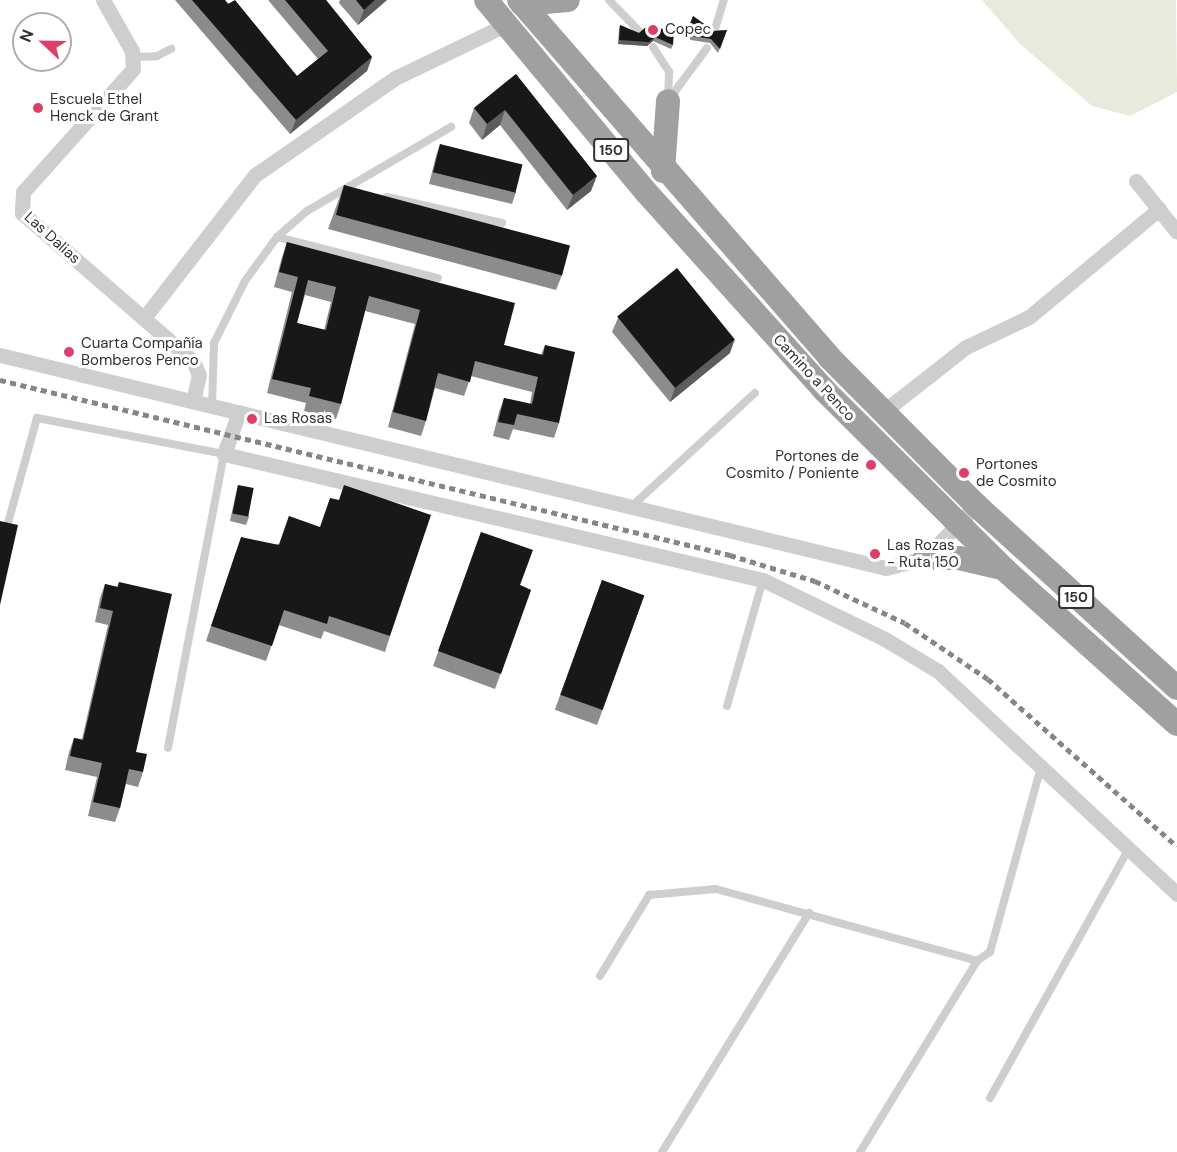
<!DOCTYPE html>
<html>
<head>
<meta charset="utf-8">
<style>
	body { margin:0 }
	#map { position:relative; width:1177px; height:1152px; overflow:hidden; background:#fff; font-family:"DM Sans",sans-serif }
	div>[style] { position:absolute }
	[style*='--x'] { left:calc(var(--x)*1px); top:calc(var(--y)*1px); width:calc(var(--w)*1px); rotate:calc(var(--a)*1deg) }
	.green>* { inset:0; background:#e7eadd }
	.service>* { height:8px; margin:-4px; padding:0 4px; transform-origin:4px; border-radius:4px; background:#cecece }
	.minor>* { height:15px; margin:-7.5px; padding:0 7.5px; transform-origin:7.5px; border-radius:7.5px; background:#cecece }
	.trunk>* { height:24px; margin:-12px; padding:0 12px; transform-origin:12px; border-radius:12px; background:#a0a0a0 }
	.rail>* { height:4.5px; margin-top:-2.25px; transform-origin:0; background:repeating-linear-gradient(90deg,#868686 0 6px,transparent 0 10.5px) }
	.wall>* { inset:0; background:#8c8c8c; transform-origin:0 0 }
	.shaded-wall>* { inset:0; background:#5d5d5d }
	.building>* { inset:0; background:#181818; transform-origin:0 0 }
	.dots>* { width:16px; height:16px; translate:-50% -50%; box-sizing:border-box; border:3px solid #fff; border-radius:50% }
	span { translate:-50% -50%; white-space:nowrap; text-align:center; line-height:1.15; -webkit-text-stroke:6px #fff; paint-order:stroke }
	.shield-label span { padding:2px 4px; background:#fff; border:2px solid; border-radius:4px; -webkit-text-stroke-width:0 }
	.shield-label { font-size:14px; color:#313131; font-weight:700 }
	.poi-label { font-size:15px; color:#313131 }
	.left { translate:0 -50%; text-align:left }
	.right { translate:-100% -50%; text-align:right }
	.street-label { font-size:15px; color:#313131 }
	.north { position:absolute; left:12px; top:12px; width:60px; height:60px; box-sizing:border-box; background:#fff; border:2px solid #adadad; border-radius:50%; rotate:292deg; font-size:16px; font-weight:700; line-height:24px; text-align:center; color:#313131 }
	.north::after { content:''; display:block; margin:auto; width:21px; height:27px; background:#dd3e6a; clip-path:polygon(50% 0,100% 100%,50% 72%,0 100%) }
</style>
</head>
<body>
<div id="map">
	<div class="green">
		<div style="clip-path:polygon(982px 0,1176px 0,1177px 92px,1130px 116px,1092px 106px,1020px 44px)"></div>
	</div>
	<div class="service">
		<div style="--x:609;--y:0;--w:43;--a:45.9"></div>
		<div style="--x:715;--y:29;--w:30;--a:-73"></div>
		<div style="--x:653;--y:47;--w:30;--a:57"></div>
		<div style="--x:669;--y:72;--w:25;--a:92"></div>
		<div style="--x:134;--y:57;--w:23;--a:-2"></div>
		<div style="--x:157;--y:56;--w:16;--a:-27"></div>
		<div style="--x:670;--y:98;--w:62;--a:-53.5"></div>
		<div style="--x:387;--y:197;--w:118;--a:12.7"></div>
		<div style="--x:277;--y:237;--w:166;--a:14.3"></div>
		<div style="--x:212;--y:406;--w:63;--a:-88.2"></div>
		<div style="--x:214;--y:343;--w:69;--a:-63.4"></div>
		<div style="--x:245;--y:281;--w:54;--a:-54"></div>
		<div style="--x:277;--y:237;--w:40;--a:-41"></div>
		<div style="--x:307;--y:211;--w:167;--a:-30.3"></div>
		<div style="--x:632;--y:506;--w:167;--a:-42.6"></div>
		<div style="--x:8;--y:523;--w:109;--a:-74.6"></div>
		<div style="--x:37;--y:418;--w:190;--a:10.9"></div>
		<div style="--x:224;--y:454;--w:299;--a:100.8"></div>
		<div style="--x:727;--y:706;--w:131;--a:-74.1"></div>
		<div style="--x:600;--y:976;--w:95;--a:-58.8"></div>
		<div style="--x:649;--y:895;--w:67;--a:-5.1"></div>
		<div style="--x:716;--y:889;--w:271;--a:15.4"></div>
		<div style="--x:977;--y:961;--w:16;--a:-35"></div>
		<div style="--x:990;--y:952;--w:189;--a:-74.6"></div>
		<div style="--x:990;--y:1098;--w:284;--a:-60.9"></div>
		<div style="--x:662;--y:1152;--w:281;--a:-58.4"></div>
		<div style="--x:860;--y:1152;--w:224;--a:-58.5"></div>
	</div>
	<div class="minor">
		<div style="--x:103;--y:0;--w:59;--a:60.4"></div>
		<div style="--x:132;--y:51;--w:18;--a:87"></div>
		<div style="--x:133;--y:69;--w:165;--a:131.8"></div>
		<div style="--x:23;--y:192;--w:21;--a:93"></div>
		<div style="--x:22;--y:213;--w:226;--a:40.9"></div>
		<div style="--x:193;--y:361;--w:15;--a:67"></div>
		<div style="--x:199;--y:375;--w:27;--a:103"></div>
		<div style="--x:1136;--y:181;--w:65;--a:51.2"></div>
		<div style="--x:144;--y:318;--w:181;--a:-52.2"></div>
		<div style="--x:255;--y:175;--w:170;--a:-34.7"></div>
		<div style="--x:395;--y:78;--w:124;--a:-25.7"></div>
		<div style="--x:0;--y:355;--w:911;--a:13.52"></div>
		<div style="--x:886;--y:568;--w:40;--a:-14.4"></div>
		<div style="--x:925;--y:558;--w:74;--a:-46.1"></div>
		<div style="--x:239;--y:412;--w:45;--a:109.7"></div>
		<div style="--x:224;--y:454;--w:554;--a:13.16"></div>
		<div style="--x:763;--y:580;--w:133;--a:25.8"></div>
		<div style="--x:883;--y:638;--w:64;--a:31"></div>
		<div style="--x:938;--y:671;--w:327;--a:43"></div>
		<div style="--x:883;--y:412;--w:105;--a:-38.1"></div>
		<div style="--x:966;--y:347;--w:70;--a:-25.5"></div>
		<div style="--x:1029;--y:317;--w:169;--a:-39.7"></div>
	</div>
	<div class="trunk">
		<div style="--x:486;--y:0;--w:250;--a:50.2"></div>
		<div style="--x:646;--y:192;--w:266;--a:48"></div>
		<div style="--x:824;--y:390;--w:254;--a:44.8"></div>
		<div style="--x:1004;--y:569;--w:232;--a:41.9"></div>
		<div style="--x:519;--y:0;--w:473;--a:49"></div>
		<div style="--x:829;--y:357;--w:209;--a:45.2"></div>
		<div style="--x:976;--y:505;--w:272;--a:42.3"></div>
		<div style="--x:522;--y:4;--w:46;--a:-5"></div>
		<div style="--x:663;--y:171;--w:70;--a:-85.9"></div>
		<div style="--x:925;--y:558;--w:34;--a:0"></div>
		<div style="--x:959;--y:558;--w:44;--a:13.1"></div>
	</div>
	<div class="rail">
		<div style="--x:0;--y:380;--w:751;--a:13.48"></div>
		<div style="--x:730;--y:555;--w:89;--a:17"></div>
		<div style="--x:815;--y:581;--w:99;--a:25"></div>
		<div style="--x:905;--y:623;--w:100;--a:34"></div>
		<div style="--x:988;--y:679;--w:252;--a:41.5"></div>
	</div>
	<div class="wall">
		<div style="clip-path:polygon(175px 0,225px 0,297px 76px,318px 59px,268px 0,326px 0,372px 57px,367px 71px,290px 134px)"></div>
		<div style="clip-path:polygon(340px 0,387px 0,358px 25px,339px 3px)"></div>
		<div style="clip-path:polygon(693px 16px,714px 31px,727px 30px,718px 53px,710px 43px,684px 39px)"></div>
		<div style="clip-path:polygon(620px 25px,639px 33px,646px 27px,673px 45px,671px 49px,653px 41px,647px 46px,618px 44px,619px 29px)"></div>
		<div style="clip-path:polygon(516px 74px,591px 191px,567px 210px,500px 125px,482px 140px,469px 123px,474px 108px)"></div>
		<div style="clip-path:polygon(440px 144px,516px 192px,512px 204px,429px 184px,436px 156px)"></div>
		<div style="clip-path:polygon(344px 185px,562px 275px,556px 290px,328px 229px)"></div>
		<div style="clip-path:polygon(evenodd,287px 242px,504px 345px,541px 355px,545px 345px,559px 423px,554px 438px,513px 429px,509px 440px,493px 436px,499px 412px,504px 398px,530px 404px,532px 392px,471px 376px,464px 396px,435px 388px,426px 421px,421px 436px,388px 427px,415px 324px,365px 311px,341px 404px,336px 419px,304px 411px,306px 403px,267px 393px,292px 292px,274px 287px,282px 257px,287px 242px,305px 295px,331px 302px,324px 330px,297px 323px,305px 295px)"></div>
		<div style="clip-path:polygon(618px 318px,730px 353px,670px 402px,612px 332px)"></div>
		<div style="clip-path:polygon(238px 485px,249px 517px,246px 525px,230px 521px,236px 493px)"></div>
		<div style="clip-path:polygon(289px 516px,390px 636px,385px 652px,324px 631px,321px 639px,279px 625px,266px 661px,206px 641px,236px 552px,279px 544px)"></div>
		<div style="clip-path:polygon(481px 532px,520px 585px,531px 590px,495px 689px,433px 666px)"></div>
		<div style="left:602px;top:580px;width:45px;height:138px;rotate:20deg"></div>
		<div style="clip-path:polygon(119px 582px,136px 752px,143px 772px,138px 787px,126px 784px,120px 808px,115px 822px,88px 816px,97px 777px,65px 770px,69px 752px,74px 738px,82px 739px,108px 625px,95px 622px,100px 598px,105px 584px,117px 587px)"></div>
	</div>
	<div class="shaded-wall">
		<div style="clip-path:polygon(375px 0,387px 0,358px 25px,364px 10px)"></div>
		<div style="clip-path:polygon(655px 37px,653px 41px,647px 46px,618px 44px,619px 40px)"></div>
		<div style="clip-path:polygon(372px 57px,367px 71px,290px 134px,296px 120px)"></div>
		<div style="clip-path:polygon(505px 110px,500px 125px,482px 140px,487px 124px)"></div>
		<div style="clip-path:polygon(597px 176px,591px 191px,567px 210px,573px 195px)"></div>
		<div style="clip-path:polygon(735px 339px,730px 353px,670px 402px,675px 388px)"></div>
	</div>
	<div class="building">
		<div style="clip-path:polygon(192px 0,225px 0,228px 4px,235px 0,297px 76px,328px 51px,285px 0,326px 0,372px 57px,296px 120px)"></div>
		<div style="clip-path:polygon(356px 0,375px 0,364px 10px)"></div>
		<div style="clip-path:polygon(693px 16px,714px 31px,727px 30px,720px 49px,711px 39px,686px 35px)"></div>
		<div style="clip-path:polygon(620px 25px,639px 33px,646px 27px,674px 30px,673px 45px,655px 37px,649px 42px,619px 40px)"></div>
		<div style="clip-path:polygon(516px 74px,597px 176px,573px 195px,505px 110px,487px 124px,474px 108px)"></div>
		<div style="left:440px;top:144px;width:85px;height:29px;rotate:14deg"></div>
		<div style="left:344px;top:185px;width:234px;height:31px;rotate:15deg"></div>
		<div style="clip-path:polygon(evenodd,287px 242px,515px 303px,504px 345px,543px 355px,545px 345px,575px 352px,559px 423px,517px 414px,514px 425px,498px 422px,504px 398px,532px 404px,538px 377px,475px 361px,470px 382px,438px 373px,426px 421px,393px 412px,420px 310px,369px 296px,341px 404px,309px 396px,311px 388px,272px 379px,298px 277px,279px 272px,287px 242px,308px 280px,336px 287px,326px 330px,297px 323px,308px 280px)"></div>
		<div style="left:677px;top:268px;width:92px;height:77px;rotate:51deg"></div>
		<div style="left:238px;top:485px;width:16px;height:29px;rotate:11deg"></div>
		<div style="clip-path:polygon(344px 485px,431px 515px,390px 636px,329px 616px,327px 624px,284px 610px,272px 646px,211px 626px,241px 537px,279px 545px,289px 516px,320px 527px,330px 498px,339px 500px)"></div>
		<div style="clip-path:polygon(0 521px,18px 525px,0 605px)"></div>
		<div style="clip-path:polygon(481px 532px,533px 550px,520px 585px,531px 590px,501px 674px,438px 651px)"></div>
		<div style="left:602px;top:580px;width:45px;height:122px;rotate:20deg"></div>
		<div style="clip-path:polygon(119px 582px,172px 594px,136px 752px,147px 754px,143px 772px,129px 769px,120px 808px,93px 802px,102px 763px,70px 756px,74px 738px,83px 740px,113px 611px,100px 608px,105px 584px,118px 587px)"></div>
	</div>
	<div class="dots">
		<div style="left:653px;top:30px;background:#dd3e6a"></div>
		<div style="left:38px;top:108px;background:#dd3e6a"></div>
		<div style="left:69px;top:352px;background:#dd3e6a"></div>
		<div style="left:252px;top:419px;background:#dd3e6a"></div>
		<div style="left:871px;top:465px;background:#dd3e6a"></div>
		<div style="left:964px;top:473px;background:#dd3e6a"></div>
		<div style="left:875px;top:554px;background:#dd3e6a"></div>
	</div>
	<div class="shield-label">
		<span style="left:611px;top:150px">150</span>
		<span style="left:1076px;top:597px">150</span>
	</div>
	<div class="poi-label">
		<span class="left" style="left:665px;top:30px">Copec</span>
		<span class="left" style="left:50px;top:108px">Escuela Ethel<br>Henck de Grant</span>
		<span class="left" style="left:81px;top:352px">Cuarta Compañía<br>Bomberos Penco</span>
		<span class="left" style="left:264px;top:419px">Las Rosas</span>
		<span class="right" style="left:859px;top:465px">Portones de<br>Cosmito / Poniente</span>
		<span class="left" style="left:976px;top:473px">Portones<br>de Cosmito</span>
		<span class="left" style="left:887px;top:554px">Las Rozas<br>- Ruta 150</span>
	</div>
	<div class="street-label">
		<span style="left:52px;top:238px;rotate:42deg">Las Dalias</span>
		<span style="left:814px;top:378px;rotate:47deg">Camino a Penco</span>
	</div>
	<div class="north">N</div>
</div>
</body>
</html>
